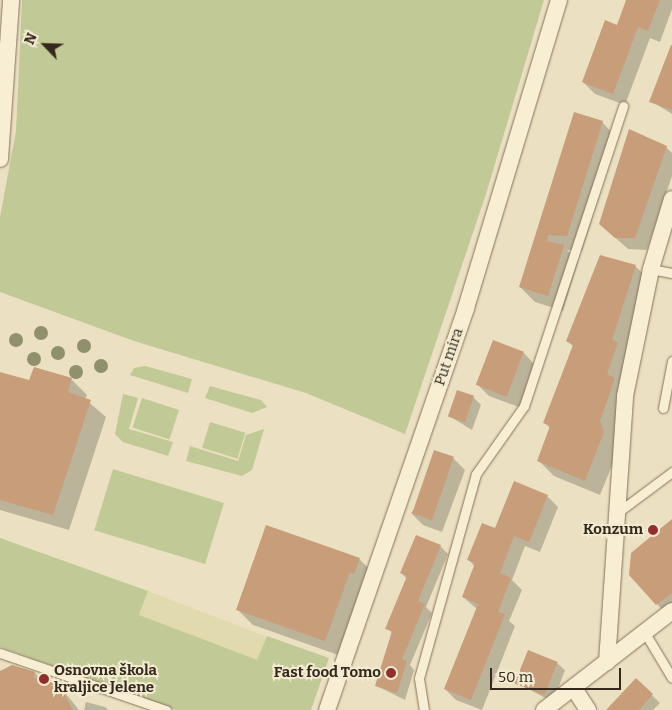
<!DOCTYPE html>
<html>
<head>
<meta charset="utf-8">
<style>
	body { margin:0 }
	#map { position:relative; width:672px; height:710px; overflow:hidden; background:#ece0c2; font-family:Bitter,serif }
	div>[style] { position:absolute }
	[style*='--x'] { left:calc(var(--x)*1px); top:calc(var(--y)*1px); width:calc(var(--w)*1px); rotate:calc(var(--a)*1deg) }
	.farmland>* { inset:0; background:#e1daaf; transform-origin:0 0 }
	.green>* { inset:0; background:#c1c996; transform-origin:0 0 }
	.shadow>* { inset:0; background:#0003 }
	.building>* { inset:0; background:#c89d79; transform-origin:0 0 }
	.roads { filter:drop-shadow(0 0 1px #84725a) drop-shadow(0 0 1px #84725a) }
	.service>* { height:9px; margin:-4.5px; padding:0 4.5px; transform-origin:4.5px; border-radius:4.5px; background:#f7eed4 }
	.minor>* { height:16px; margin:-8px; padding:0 8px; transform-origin:8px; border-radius:8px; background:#f7eed4 }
	.trees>* { width:14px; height:14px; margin:-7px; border-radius:50%; background:#90916c }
	.dots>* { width:14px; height:14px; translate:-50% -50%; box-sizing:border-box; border:2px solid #f3ebd1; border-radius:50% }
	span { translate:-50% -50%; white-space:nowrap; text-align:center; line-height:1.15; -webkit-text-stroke:4px #f3ebd1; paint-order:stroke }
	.street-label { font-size:15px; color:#35291d }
	.poi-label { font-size:15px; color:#35291d; font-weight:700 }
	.right { translate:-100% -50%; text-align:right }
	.left { translate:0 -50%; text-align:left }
	.north { position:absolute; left:20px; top:20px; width:50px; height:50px; -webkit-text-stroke:4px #f3ebd1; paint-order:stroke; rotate:294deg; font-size:14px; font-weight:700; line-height:20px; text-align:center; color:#35291d }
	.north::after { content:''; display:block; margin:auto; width:18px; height:22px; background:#35291d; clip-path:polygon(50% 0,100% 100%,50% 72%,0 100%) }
	.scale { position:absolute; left:490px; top:668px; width:131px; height:22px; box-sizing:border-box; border:2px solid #35291d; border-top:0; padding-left:6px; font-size:15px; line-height:18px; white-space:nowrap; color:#35291d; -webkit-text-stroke:4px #f3ebd1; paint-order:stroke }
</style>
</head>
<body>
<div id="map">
	<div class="farmland">
		<div style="left:148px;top:591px;width:127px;height:26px;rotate:21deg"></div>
	</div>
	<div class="green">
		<div style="clip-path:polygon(22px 0,544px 0,486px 194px,405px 434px,306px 393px,134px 341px,0 292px,0 217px,16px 131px)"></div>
		<div style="clip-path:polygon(145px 366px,192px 379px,188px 393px,130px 375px,134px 368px)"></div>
		<div style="clip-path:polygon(210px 386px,261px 400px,267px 407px,252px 413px,205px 398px)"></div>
		<div style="clip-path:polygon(123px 394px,138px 398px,129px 429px,173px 442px,168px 456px,123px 442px,115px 434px)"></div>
		<div style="left:142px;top:398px;width:39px;height:31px;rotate:18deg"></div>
		<div style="left:210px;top:422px;width:37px;height:27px;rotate:17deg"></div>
		<div style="clip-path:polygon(264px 429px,252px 470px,242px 476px,186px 461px,190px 446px,238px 461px,246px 435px)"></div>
		<div style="left:113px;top:469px;width:116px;height:64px;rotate:17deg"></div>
		<div style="clip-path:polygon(0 538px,148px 591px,139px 615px,257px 660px,267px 636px,329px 658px,311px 710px,176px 710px,0 647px)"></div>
	</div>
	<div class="shadow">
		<div style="clip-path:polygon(627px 0,672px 0,672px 9px,660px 42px,650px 38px,625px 105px,595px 94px,583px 82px,617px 26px)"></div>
		<div style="clip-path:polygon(672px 48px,672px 114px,651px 101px)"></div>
		<div style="clip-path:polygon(602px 122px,617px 138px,582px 251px,567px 250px,578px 262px,563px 311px,535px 302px,520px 287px)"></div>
		<div style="clip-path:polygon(666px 147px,672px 153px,672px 176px,647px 250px,628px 249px,600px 224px)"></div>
		<div style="clip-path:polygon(601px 257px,635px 266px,651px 281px,619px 448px,600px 495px,554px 476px,539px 461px,550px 428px,545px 423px,574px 347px,567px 341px)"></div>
		<div style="clip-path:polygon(494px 342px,524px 353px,535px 365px,519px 407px,489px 396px,477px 384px)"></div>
		<div style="clip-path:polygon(0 373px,30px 382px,71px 379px,87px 395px,85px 399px,106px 417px,69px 530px,0 510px)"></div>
		<div style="clip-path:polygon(473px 397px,481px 405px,472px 430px,449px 416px)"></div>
		<div style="clip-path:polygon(453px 458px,465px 470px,442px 532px,423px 525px,411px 513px)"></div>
		<div style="clip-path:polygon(547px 496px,558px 507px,540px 552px,525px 546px,512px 580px,522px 590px,509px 621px,515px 626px,482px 710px,456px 700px,445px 689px,477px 609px,463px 597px,475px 567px,469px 560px,496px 530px)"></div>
		<div style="clip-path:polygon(672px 520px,672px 620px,657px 604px)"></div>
		<div style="clip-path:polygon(440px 546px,448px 554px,426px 607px,432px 613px,410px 665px,414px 670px,405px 700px,377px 686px,393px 634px,387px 628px,407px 579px,401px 573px)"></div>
		<div style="clip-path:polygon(359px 559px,375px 574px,341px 656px,253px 625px,238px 610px)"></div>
		<div style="clip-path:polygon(557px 663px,565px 670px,553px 702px,517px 683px)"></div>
		<div style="clip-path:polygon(0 673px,35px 673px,44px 682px,59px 685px,79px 710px,0 710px)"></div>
		<div style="clip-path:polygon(636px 680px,660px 703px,653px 710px,610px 710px)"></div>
		<div style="clip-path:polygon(86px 702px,105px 707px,108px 710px,84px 710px)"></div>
	</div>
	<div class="building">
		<div style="clip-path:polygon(626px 0,660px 0,648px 31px,638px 27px,613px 94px,582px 82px,605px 20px,617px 25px)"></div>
		<div style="clip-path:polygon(671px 45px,672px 45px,672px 110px,649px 102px)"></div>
		<div style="clip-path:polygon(574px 112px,603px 121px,567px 236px,548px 235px,547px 241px,564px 245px,548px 296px,519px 287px)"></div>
		<div style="clip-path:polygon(629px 129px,667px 146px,635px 238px,615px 238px,599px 224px)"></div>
		<div style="clip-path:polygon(600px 255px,636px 265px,612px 340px,618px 342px,607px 374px,615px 378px,600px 421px,604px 432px,585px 481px,537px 461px,550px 426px,543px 423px,573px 345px,566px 341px)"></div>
		<div style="left:493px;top:340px;width:33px;height:48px;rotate:21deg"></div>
		<div style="clip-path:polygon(34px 367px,72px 378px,68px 392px,91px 400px,53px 515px,0 500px,0 372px,29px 380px)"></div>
		<div style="left:457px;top:390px;width:18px;height:28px;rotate:19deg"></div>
		<div style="left:434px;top:450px;width:21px;height:67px;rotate:19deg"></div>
		<div style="clip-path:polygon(514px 481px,548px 495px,529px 542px,514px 536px,500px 573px,511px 578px,498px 612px,505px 614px,471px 700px,444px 689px,478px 604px,462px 597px,475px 563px,467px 560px,482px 523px,495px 528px)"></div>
		<div style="clip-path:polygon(672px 519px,672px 593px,656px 605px,629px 575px,631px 553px)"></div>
		<div style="clip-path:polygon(266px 525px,360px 558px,354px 574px,350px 572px,325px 641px,236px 610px)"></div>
		<div style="clip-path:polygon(416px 535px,441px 545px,418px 601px,425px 604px,402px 659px,407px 661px,397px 693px,375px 686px,392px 631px,385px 629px,407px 576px,400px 573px)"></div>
		<div style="left:528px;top:650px;width:32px;height:36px;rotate:22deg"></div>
		<div style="clip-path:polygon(12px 665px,35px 672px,34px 678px,59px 684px,73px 710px,0 710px,0 671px)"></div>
		<div style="clip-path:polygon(636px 678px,653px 694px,639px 710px,606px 710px)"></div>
	</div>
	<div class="roads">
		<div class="service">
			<div style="--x:651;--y:269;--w:21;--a:11"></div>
			<div style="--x:663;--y:408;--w:48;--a:-79.2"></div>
			<div style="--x:617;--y:513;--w:69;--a:-36.7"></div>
			<div style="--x:645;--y:633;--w:52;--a:59"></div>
			<div style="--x:0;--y:653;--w:176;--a:19"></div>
			<div style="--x:424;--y:710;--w:32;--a:-99"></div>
			<div style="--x:419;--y:678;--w:212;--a:-74.4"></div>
			<div style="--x:476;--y:474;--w:83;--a:-54.8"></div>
			<div style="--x:524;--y:406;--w:316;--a:-71.7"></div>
		</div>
		<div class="minor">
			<div style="--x:0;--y:159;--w:159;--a:-86"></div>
			<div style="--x:607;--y:662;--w:267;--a:-86.1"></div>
			<div style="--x:625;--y:396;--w:130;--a:-78.4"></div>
			<div style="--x:651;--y:269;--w:73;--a:-73.3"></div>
			<div style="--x:575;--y:690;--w:24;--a:57"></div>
			<div style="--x:327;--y:710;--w:425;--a:-70.9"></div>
			<div style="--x:466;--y:308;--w:322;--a:-73.2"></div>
			<div style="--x:544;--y:710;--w:162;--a:-37.7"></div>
		</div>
	</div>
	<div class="trees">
		<div style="left:41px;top:333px"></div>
		<div style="left:16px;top:340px"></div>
		<div style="left:84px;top:346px"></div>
		<div style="left:58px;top:353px"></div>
		<div style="left:34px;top:359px"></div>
		<div style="left:101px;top:366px"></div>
		<div style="left:76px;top:372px"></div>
	</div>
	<div class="dots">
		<div style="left:653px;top:530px;background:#902f2d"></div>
		<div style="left:391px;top:673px;background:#902f2d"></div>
		<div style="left:44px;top:679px;background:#902f2d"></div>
	</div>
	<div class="street-label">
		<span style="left:449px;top:357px;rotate:-71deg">Put mira</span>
	</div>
	<div class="poi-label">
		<span class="right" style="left:643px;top:530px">Konzum</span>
		<span class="left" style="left:54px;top:679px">Osnovna škola<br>kraljice Jelene</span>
		<span class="right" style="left:381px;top:673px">Fast food Tomo</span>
	</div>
	<div class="north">N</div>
	<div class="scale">50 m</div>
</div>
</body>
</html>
